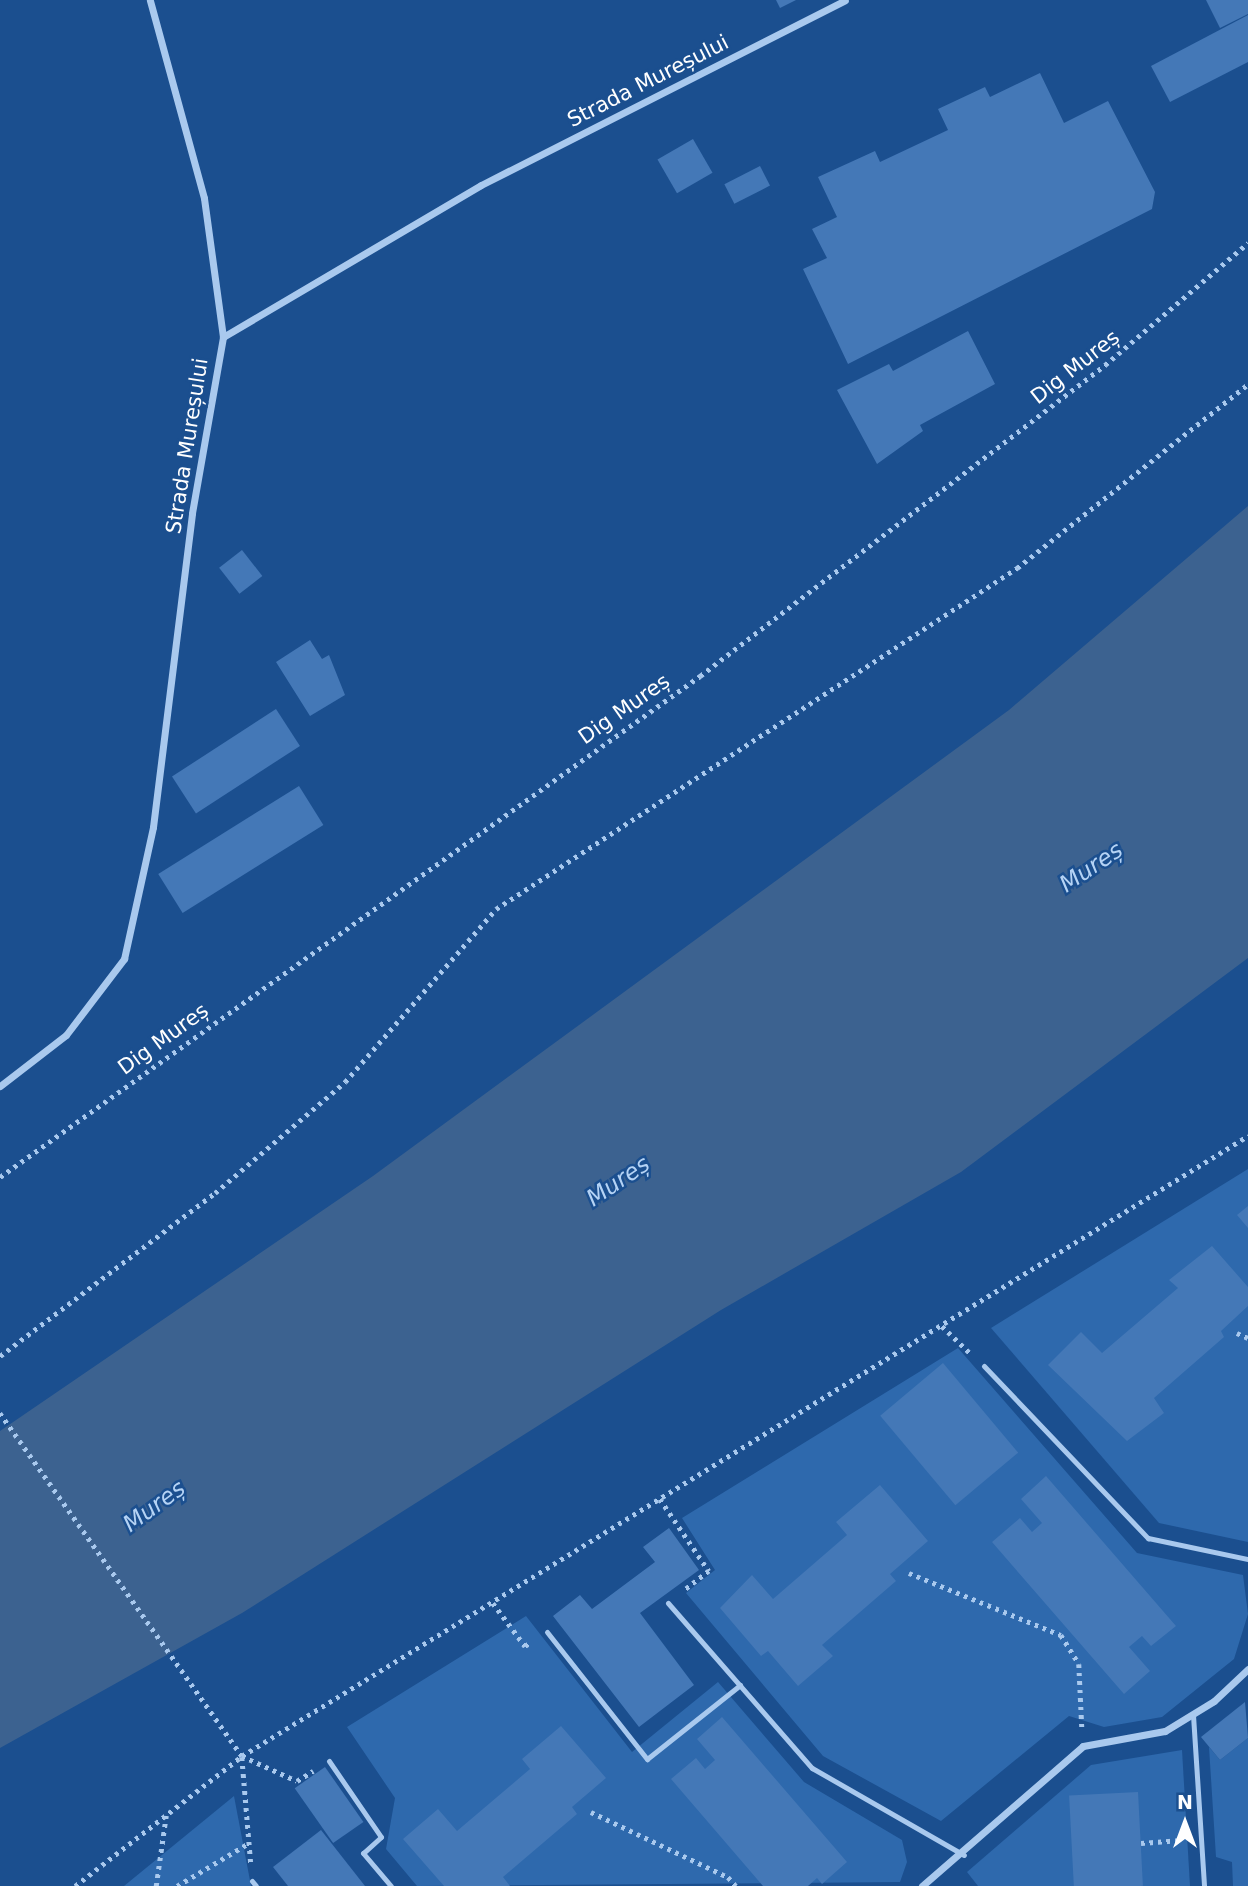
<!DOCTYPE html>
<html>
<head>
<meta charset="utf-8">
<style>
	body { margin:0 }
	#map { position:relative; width:1248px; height:1886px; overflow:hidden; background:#1b4f8f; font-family:"DejaVu Sans",sans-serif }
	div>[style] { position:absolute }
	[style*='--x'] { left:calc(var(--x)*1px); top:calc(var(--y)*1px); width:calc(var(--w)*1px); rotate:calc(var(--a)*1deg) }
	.green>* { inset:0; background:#2e69ad }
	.water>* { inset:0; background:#3c6290 }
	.building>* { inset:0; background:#4478b7; transform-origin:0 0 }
	.path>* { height:4.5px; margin-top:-2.25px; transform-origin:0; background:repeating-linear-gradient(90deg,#a9c9ee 0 3.5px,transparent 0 8.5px) }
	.service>* { height:5px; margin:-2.5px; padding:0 2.5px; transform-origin:2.5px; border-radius:2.5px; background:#a9c9ee }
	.minor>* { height:7px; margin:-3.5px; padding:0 3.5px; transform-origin:3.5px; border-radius:3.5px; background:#a9c9ee }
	span { translate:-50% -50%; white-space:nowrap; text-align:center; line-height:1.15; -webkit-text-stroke:5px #1b4f8f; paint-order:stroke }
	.street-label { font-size:21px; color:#fff }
	.water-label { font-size:23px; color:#b5d3f5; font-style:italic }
	.north { position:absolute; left:1150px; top:1788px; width:70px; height:70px; -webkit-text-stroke:5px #1b4f8f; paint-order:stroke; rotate:0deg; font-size:19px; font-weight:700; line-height:28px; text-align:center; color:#fff }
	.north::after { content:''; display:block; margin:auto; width:24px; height:32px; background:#fff; clip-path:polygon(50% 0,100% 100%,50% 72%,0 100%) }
</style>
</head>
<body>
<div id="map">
	<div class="green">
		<div style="clip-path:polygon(1248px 1169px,1248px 1542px,1159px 1523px,991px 1328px)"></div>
		<div style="clip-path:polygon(958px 1348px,1137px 1553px,1243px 1575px,1248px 1614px,1234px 1659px,1162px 1717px,1104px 1727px,1069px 1716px,941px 1821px,823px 1756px,686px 1593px,715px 1570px,682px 1518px)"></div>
		<div style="clip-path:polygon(526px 1616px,632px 1752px,718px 1682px,804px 1782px,902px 1840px,907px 1862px,900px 1882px,417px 1886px,386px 1849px,395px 1798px,347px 1727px)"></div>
		<div style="clip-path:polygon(1248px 1738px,1248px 1886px,1233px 1886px,1232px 1862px,1216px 1857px,1209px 1747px,1220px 1760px)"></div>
		<div style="clip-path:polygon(1182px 1750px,1190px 1886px,978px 1886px,967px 1872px,1091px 1765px)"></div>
		<div style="clip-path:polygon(234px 1796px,251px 1886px,124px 1886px)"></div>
	</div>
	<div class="water">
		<div style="clip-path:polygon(1248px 506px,1248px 958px,961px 1172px,721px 1310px,242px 1613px,0 1748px,0 1431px,373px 1176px,1009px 710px)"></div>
	</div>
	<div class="building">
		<div style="clip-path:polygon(776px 0,796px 0,780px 8px)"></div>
		<div style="clip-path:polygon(1206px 0,1248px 0,1248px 14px,1220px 28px)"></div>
		<div style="clip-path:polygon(1248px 15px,1248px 62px,1170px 102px,1151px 66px)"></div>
		<div style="clip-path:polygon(1040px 73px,1064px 123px,1108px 101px,1155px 192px,1152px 209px,848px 364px,803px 269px,827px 258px,812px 229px,837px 217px,818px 177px,875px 151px,880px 162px,948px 130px,938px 109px,985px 87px,990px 97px)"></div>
		<div style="left:693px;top:139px;width:39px;height:41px;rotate:60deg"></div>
		<div style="left:760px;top:166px;width:22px;height:40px;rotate:63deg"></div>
		<div style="clip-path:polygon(968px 331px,995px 384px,920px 425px,923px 431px,877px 464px,837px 390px,889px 364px,893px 371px)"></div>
		<div style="left:242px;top:550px;width:33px;height:29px;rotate:52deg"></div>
		<div style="clip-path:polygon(310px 640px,322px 659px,329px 655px,345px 695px,310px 716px,276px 662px)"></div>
		<div style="left:276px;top:709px;width:44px;height:124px;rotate:57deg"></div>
		<div style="left:299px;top:786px;width:46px;height:166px;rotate:58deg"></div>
		<div style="clip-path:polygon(1248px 1206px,1248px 1228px,1237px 1215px)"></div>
		<div style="clip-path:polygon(1212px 1246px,1248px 1287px,1248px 1306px,1221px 1331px,1224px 1337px,1154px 1398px,1164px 1413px,1127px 1441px,1048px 1365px,1081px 1332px,1102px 1353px,1178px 1288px,1169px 1280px)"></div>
		<div style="left:943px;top:1363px;width:117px;height:82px;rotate:50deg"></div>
		<div style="clip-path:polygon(1046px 1476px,1176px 1626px,1151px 1646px,1142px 1636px,1129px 1647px,1150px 1671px,1124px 1694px,992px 1542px,1020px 1518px,1032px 1532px,1042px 1523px,1021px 1499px)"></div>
		<div style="clip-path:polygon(880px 1485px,928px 1541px,890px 1574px,896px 1581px,822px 1645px,833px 1656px,798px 1686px,768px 1651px,761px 1656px,720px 1608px,752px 1575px,773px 1599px,847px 1535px,836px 1522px)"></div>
		<div style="clip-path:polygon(669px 1528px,699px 1570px,640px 1613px,694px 1685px,639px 1727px,553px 1616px,580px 1595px,592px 1609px,655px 1562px,643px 1547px)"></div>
		<div style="clip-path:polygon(1245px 1702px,1248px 1738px,1220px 1760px,1201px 1737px)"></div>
		<div style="clip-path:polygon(722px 1717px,847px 1862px,822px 1884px,817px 1878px,808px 1886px,763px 1886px,671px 1779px,696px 1758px,705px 1769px,715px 1760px,697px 1739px)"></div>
		<div style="clip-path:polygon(561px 1726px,606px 1778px,572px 1807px,577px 1814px,503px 1877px,510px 1886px,444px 1886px,403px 1839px,438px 1809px,457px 1831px,530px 1769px,522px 1759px)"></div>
		<div style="left:325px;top:1767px;width:67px;height:37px;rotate:55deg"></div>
		<div style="left:1138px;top:1792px;width:94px;height:69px;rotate:87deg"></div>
		<div style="clip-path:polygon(321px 1830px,365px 1886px,288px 1886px,273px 1867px)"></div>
	</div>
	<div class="path">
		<div style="--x:0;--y:1177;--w:861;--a:-35.59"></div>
		<div style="--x:700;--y:676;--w:511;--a:-37.52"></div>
		<div style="--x:1105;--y:365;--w:188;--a:-40.5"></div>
		<div style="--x:942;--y:1326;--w:39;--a:44"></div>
		<div style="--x:1237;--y:1333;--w:12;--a:24"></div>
		<div style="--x:0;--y:1356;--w:270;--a:-37.2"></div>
		<div style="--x:215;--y:1193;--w:171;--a:-40.5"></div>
		<div style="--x:345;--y:1082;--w:230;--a:-48.9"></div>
		<div style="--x:496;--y:909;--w:623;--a:-33.21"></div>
		<div style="--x:1017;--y:568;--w:295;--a:-38.5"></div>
		<div style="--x:0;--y:1413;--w:420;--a:54.8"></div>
		<div style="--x:242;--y:1756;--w:60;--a:24.4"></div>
		<div style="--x:297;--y:1781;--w:19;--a:-32"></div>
		<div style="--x:660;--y:1499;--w:87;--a:55.8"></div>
		<div style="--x:709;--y:1571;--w:33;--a:142"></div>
		<div style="--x:909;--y:1573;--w:164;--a:22.2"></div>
		<div style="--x:1061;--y:1635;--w:34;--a:58"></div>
		<div style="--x:1079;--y:1664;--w:64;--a:87.3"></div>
		<div style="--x:493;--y:1603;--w:54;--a:53.3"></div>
		<div style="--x:525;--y:1646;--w:7;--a:-34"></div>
		<div style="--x:242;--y:1757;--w:107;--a:85.2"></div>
		<div style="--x:591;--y:1812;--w:152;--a:25.4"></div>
		<div style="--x:728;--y:1877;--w:12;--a:48"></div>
		<div style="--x:1141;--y:1843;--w:41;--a:-4.2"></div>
		<div style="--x:75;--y:1886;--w:212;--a:-37.9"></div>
		<div style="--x:242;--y:1756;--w:1182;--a:-31.65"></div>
		<div style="--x:156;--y:1886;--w:71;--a:-81.9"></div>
		<div style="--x:177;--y:1886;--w:84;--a:-30.8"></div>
	</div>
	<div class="service">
		<div style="--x:984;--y:1366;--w:238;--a:46.4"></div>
		<div style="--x:1148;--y:1538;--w:102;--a:11.9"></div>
		<div style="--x:668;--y:1603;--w:219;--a:48.9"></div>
		<div style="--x:812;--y:1768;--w:175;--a:29.8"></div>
		<div style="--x:547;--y:1632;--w:162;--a:51.8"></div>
		<div style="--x:647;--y:1759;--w:119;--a:-38.5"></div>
		<div style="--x:1193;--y:1715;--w:171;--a:86.3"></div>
		<div style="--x:329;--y:1761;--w:92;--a:55.6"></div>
		<div style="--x:381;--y:1837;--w:24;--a:138"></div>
		<div style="--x:363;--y:1853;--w:43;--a:49.7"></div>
		<div style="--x:252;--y:1881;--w:6;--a:51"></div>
	</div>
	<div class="minor">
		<div style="--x:223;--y:337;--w:299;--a:-30.5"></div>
		<div style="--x:481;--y:185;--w:408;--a:-26.9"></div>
		<div style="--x:0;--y:1086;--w:83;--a:-37.7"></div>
		<div style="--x:66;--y:1035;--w:96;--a:-52.7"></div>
		<div style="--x:124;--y:959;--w:135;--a:-77.6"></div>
		<div style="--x:153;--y:827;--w:316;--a:-82.9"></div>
		<div style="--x:192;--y:513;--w:179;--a:-80"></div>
		<div style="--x:223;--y:337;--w:140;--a:-97.8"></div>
		<div style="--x:204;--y:198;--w:205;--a:-105.3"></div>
		<div style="--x:922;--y:1886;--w:213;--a:-41"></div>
		<div style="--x:1083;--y:1746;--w:83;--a:-10.4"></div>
		<div style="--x:1165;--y:1731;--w:57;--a:-31.5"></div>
		<div style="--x:1214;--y:1701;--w:47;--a:-43.3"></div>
	</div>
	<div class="street-label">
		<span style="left:648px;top:81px;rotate:-27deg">Strada Mureșului</span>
		<span style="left:1075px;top:367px;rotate:-38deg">Dig Mureș</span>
		<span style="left:187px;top:446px;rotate:-81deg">Strada Mureșului</span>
		<span style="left:624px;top:709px;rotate:-35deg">Dig Mureș</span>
		<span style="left:163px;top:1039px;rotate:-36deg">Dig Mureș</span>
	</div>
	<div class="water-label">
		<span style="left:1091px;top:867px;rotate:-34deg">Mureș</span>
		<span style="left:618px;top:1181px;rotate:-34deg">Mureș</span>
		<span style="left:154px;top:1506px;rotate:-36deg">Mureș</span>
	</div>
	<div class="north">N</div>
</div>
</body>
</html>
